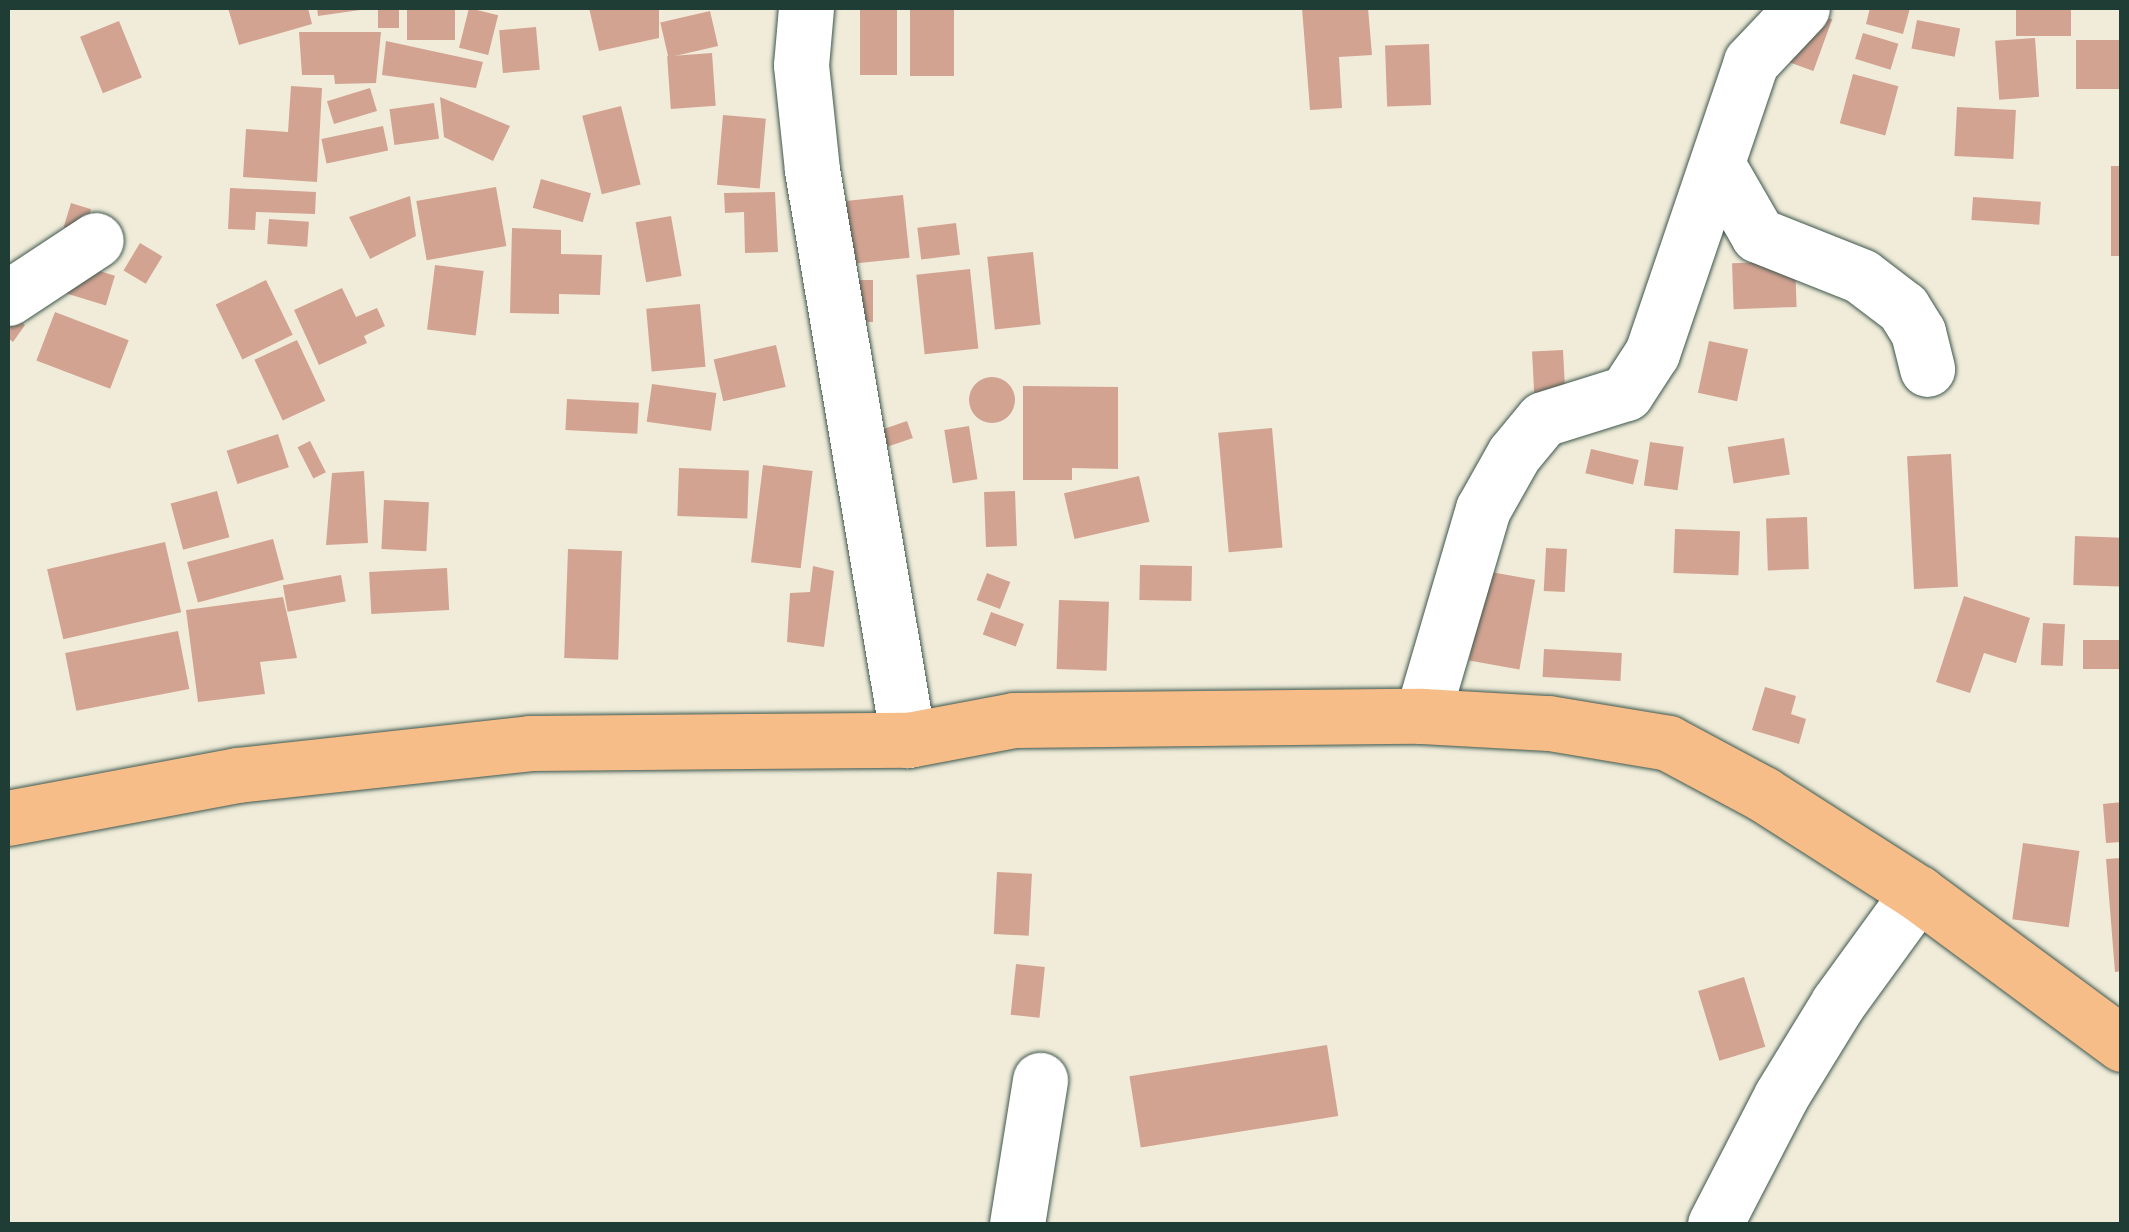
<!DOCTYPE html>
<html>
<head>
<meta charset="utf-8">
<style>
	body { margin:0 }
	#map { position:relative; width:2129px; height:1232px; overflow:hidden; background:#f0ecd9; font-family:"IM FELL Great Primer",serif }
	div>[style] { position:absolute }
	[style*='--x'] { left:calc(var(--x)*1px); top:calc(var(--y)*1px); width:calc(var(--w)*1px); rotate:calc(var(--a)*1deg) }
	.building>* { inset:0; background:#d3a392; transform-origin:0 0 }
	.round { border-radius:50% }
	.roads { filter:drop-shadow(0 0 2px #3e574d) drop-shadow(0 0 2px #3e574d) }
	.minor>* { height:55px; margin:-27.5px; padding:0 27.5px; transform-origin:27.5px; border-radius:27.5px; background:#fff }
	.major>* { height:55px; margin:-27.5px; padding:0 27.5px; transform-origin:27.5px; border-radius:27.5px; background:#f7bd88 }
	span { translate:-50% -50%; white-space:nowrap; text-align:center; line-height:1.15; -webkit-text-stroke:8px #f6f6f2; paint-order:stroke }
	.frame { position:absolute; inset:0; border:10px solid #1f3d34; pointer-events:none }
</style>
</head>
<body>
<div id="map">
	<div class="building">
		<div style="clip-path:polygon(228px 8px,308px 8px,312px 24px,239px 45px)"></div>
		<div style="clip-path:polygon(317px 8px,359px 8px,360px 10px,318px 16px)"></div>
		<div style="left:378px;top:8px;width:21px;height:20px"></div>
		<div style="left:407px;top:8px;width:48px;height:32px"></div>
		<div style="left:469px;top:8px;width:30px;height:41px;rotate:14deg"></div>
		<div style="clip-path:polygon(589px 8px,659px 10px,659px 38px,599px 51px)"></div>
		<div style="left:860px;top:8px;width:37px;height:67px"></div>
		<div style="left:910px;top:8px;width:44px;height:68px"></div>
		<div style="clip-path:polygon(1302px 8px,1368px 8px,1372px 55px,1339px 57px,1342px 108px,1310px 110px)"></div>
		<div style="clip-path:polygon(1870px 8px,1910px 8px,1903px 34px,1866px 24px)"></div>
		<div style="left:2016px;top:8px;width:55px;height:28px"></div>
		<div style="left:1804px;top:9px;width:30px;height:55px;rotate:20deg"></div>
		<div style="left:710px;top:11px;width:36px;height:51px;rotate:77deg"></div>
		<div style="left:1917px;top:20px;width:44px;height:29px;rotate:11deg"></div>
		<div style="left:119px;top:21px;width:61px;height:42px;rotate:68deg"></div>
		<div style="left:536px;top:27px;width:43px;height:37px;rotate:85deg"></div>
		<div style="clip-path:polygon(299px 32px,381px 32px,376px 83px,335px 84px,334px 75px,302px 75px)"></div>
		<div style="left:1863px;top:33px;width:37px;height:27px;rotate:17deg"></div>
		<div style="left:2035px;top:38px;width:59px;height:40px;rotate:86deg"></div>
		<div style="left:2076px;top:40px;width:46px;height:49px"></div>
		<div style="clip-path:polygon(386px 41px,483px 62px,476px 88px,382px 75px)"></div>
		<div style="left:1429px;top:44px;width:61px;height:44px;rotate:88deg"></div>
		<div style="left:712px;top:53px;width:53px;height:45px;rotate:86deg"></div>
		<div style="left:1853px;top:74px;width:47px;height:51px;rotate:15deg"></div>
		<div style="clip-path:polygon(291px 86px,322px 88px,317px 182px,243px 177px,246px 129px,288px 132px)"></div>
		<div style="left:370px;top:88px;width:24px;height:45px;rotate:73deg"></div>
		<div style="clip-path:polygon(440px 97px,510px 126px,493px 161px,444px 137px)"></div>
		<div style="left:434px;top:103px;width:36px;height:45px;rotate:82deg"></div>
		<div style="left:621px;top:106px;width:81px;height:40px;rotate:76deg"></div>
		<div style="left:1957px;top:107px;width:59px;height:49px;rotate:3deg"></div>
		<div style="left:723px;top:115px;width:43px;height:70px;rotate:5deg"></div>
		<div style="left:383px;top:126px;width:25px;height:63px;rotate:78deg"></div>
		<div style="left:2111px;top:166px;width:11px;height:90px"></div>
		<div style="left:541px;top:179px;width:52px;height:30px;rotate:16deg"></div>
		<div style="left:496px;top:187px;width:60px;height:81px;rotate:80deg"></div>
		<div style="clip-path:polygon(230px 188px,316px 192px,315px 214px,256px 212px,255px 230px,228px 229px)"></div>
		<div style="clip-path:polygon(775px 192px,778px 252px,745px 253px,744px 212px,725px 213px,724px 193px)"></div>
		<div style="left:903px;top:195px;width:63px;height:67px;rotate:84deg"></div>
		<div style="clip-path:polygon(410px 196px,416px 236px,370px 259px,349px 217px)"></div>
		<div style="left:1973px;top:197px;width:68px;height:23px;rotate:4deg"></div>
		<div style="left:71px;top:203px;width:21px;height:25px;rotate:17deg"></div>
		<div style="left:671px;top:216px;width:61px;height:36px;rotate:80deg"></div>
		<div style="left:269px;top:219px;width:40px;height:25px;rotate:4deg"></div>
		<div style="left:956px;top:223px;width:32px;height:39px;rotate:83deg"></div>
		<div style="clip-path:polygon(512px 228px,561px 230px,561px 254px,602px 255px,600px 295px,559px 294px,559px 314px,510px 313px)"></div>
		<div style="left:140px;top:243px;width:26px;height:32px;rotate:31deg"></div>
		<div style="left:1033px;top:252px;width:73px;height:46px;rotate:84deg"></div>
		<div style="left:1795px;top:261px;width:46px;height:63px;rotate:88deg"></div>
		<div style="left:70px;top:262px;width:47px;height:31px;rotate:17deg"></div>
		<div style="left:435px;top:265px;width:49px;height:65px;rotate:7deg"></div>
		<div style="left:970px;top:269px;width:80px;height:54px;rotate:84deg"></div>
		<div style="left:266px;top:280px;width:61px;height:56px;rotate:64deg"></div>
		<div style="left:849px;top:280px;width:24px;height:42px"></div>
		<div style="clip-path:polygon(342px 288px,356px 317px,377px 308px,385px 326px,364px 336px,367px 343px,319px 365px,294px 310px)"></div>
		<div style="left:700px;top:304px;width:63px;height:54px;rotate:85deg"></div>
		<div style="clip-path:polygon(8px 311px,25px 325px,13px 342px,8px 338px)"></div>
		<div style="left:55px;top:312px;width:79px;height:52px;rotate:21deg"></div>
		<div style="left:297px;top:340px;width:67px;height:47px;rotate:65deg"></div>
		<div style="left:1709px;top:341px;width:40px;height:53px;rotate:12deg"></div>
		<div style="left:776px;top:345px;width:43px;height:64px;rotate:77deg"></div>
		<div style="left:1563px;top:350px;width:50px;height:31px;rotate:87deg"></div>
		<div class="round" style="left:969px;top:377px;width:46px;height:46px"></div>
		<div style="left:652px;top:384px;width:65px;height:38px;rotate:8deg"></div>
		<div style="clip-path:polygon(1023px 386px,1118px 387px,1118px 469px,1072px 468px,1072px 480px,1023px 480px)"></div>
		<div style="left:567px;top:399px;width:72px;height:31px;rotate:3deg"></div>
		<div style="left:907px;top:421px;width:18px;height:40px;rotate:71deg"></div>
		<div style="left:969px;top:426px;width:54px;height:25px;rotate:81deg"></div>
		<div style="left:1272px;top:428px;width:120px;height:54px;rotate:85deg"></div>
		<div style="left:278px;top:434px;width:35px;height:54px;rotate:72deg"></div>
		<div style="left:1784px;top:438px;width:37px;height:57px;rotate:81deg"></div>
		<div style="left:310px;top:441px;width:35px;height:14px;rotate:63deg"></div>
		<div style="left:1650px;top:442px;width:34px;height:44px;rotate:8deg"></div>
		<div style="left:1591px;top:449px;width:49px;height:25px;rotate:13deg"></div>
		<div style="left:1951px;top:454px;width:133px;height:44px;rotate:87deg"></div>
		<div style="left:763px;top:465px;width:50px;height:98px;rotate:7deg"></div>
		<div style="left:679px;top:468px;width:70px;height:48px;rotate:2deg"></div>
		<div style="clip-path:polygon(364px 471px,368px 543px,326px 545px,332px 473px)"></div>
		<div style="left:1139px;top:476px;width:47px;height:77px;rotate:77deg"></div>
		<div style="left:217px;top:491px;width:48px;height:48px;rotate:75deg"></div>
		<div style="left:1015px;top:491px;width:55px;height:31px;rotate:88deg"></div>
		<div style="left:384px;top:500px;width:45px;height:49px;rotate:3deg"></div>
		<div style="left:1807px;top:517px;width:52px;height:41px;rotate:88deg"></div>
		<div style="left:1675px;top:529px;width:65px;height:44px;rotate:2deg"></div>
		<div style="left:2075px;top:536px;width:47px;height:49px;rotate:2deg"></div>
		<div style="left:273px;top:539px;width:42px;height:89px;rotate:75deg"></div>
		<div style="left:165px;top:542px;width:72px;height:121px;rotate:77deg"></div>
		<div style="left:1546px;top:548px;width:21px;height:43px;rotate:3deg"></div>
		<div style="left:568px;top:549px;width:54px;height:109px;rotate:2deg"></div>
		<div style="left:1140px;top:565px;width:52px;height:35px;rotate:1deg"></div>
		<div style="clip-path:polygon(813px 566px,834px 571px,824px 647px,787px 642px,790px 593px,810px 592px)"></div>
		<div style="left:447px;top:568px;width:42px;height:78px;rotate:87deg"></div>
		<div style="left:1485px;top:571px;width:51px;height:91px;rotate:10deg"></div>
		<div style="left:987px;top:573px;width:25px;height:29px;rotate:21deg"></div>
		<div style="left:341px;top:575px;width:27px;height:59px;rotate:80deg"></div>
		<div style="clip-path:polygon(1964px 596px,2030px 618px,2016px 663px,1984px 653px,1970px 693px,1936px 682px)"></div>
		<div style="clip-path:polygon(283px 597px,297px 658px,260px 662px,265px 694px,198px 702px,186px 610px)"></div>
		<div style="left:1059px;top:600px;width:50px;height:69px;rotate:2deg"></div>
		<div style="left:991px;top:612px;width:35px;height:24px;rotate:20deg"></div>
		<div style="left:2043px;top:623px;width:22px;height:42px;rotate:3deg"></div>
		<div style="left:178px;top:631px;width:59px;height:115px;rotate:79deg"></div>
		<div style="left:2122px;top:640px;width:29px;height:39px;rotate:90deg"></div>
		<div style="left:1544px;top:649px;width:78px;height:28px;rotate:3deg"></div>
		<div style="clip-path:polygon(1765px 687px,1796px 696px,1791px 714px,1806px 719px,1799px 744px,1752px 730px)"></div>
		<div style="clip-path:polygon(2122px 802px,2122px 842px,2106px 843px,2103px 804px)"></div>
		<div style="left:2023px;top:843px;width:57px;height:77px;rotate:8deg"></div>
		<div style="clip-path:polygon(2122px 858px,2122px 971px,2115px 972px,2106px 859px)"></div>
		<div style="left:997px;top:872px;width:35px;height:62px;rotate:3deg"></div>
		<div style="left:1016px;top:964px;width:29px;height:51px;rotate:6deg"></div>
		<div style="left:1744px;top:977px;width:73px;height:48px;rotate:73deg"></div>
		<div style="left:1327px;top:1045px;width:72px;height:200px;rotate:81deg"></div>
	</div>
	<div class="roads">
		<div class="minor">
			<div style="--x:806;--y:8;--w:57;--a:95"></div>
			<div style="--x:801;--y:65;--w:106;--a:84"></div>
			<div style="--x:812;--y:170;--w:578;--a:80.44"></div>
			<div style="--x:1717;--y:164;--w:82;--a:60"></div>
			<div style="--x:1758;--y:235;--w:111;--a:21.7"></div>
			<div style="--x:1861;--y:276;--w:53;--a:37.3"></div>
			<div style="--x:1903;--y:308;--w:28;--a:58"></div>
			<div style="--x:1918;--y:332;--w:38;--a:76"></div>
			<div style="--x:8;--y:298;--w:105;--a:-33.4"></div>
			<div style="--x:1422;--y:716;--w:216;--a:-73.6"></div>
			<div style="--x:1483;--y:509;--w:63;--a:-60.6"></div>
			<div style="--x:1514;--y:454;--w:45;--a:-50.4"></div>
			<div style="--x:1543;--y:419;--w:87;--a:-17.4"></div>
			<div style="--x:1626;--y:393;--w:48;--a:-57"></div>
			<div style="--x:1652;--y:353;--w:307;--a:-71.2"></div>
			<div style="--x:1751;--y:62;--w:74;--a:-46.6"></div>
			<div style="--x:1017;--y:1224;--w:146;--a:-80.9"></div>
			<div style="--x:1715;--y:1224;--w:144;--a:-62.7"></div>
			<div style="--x:1781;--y:1096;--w:109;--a:-58.5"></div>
			<div style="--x:1838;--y:1003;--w:136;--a:-54"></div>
		</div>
		<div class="major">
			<div style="--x:8;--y:818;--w:233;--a:-10.6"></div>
			<div style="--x:237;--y:775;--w:295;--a:-6.2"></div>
			<div style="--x:530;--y:743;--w:378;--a:-0.5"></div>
			<div style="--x:908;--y:740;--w:108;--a:-10.7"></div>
			<div style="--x:1014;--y:720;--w:408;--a:-0.6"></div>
			<div style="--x:1422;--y:716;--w:127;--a:3.2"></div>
			<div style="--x:1549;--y:723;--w:121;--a:9.5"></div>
			<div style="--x:1668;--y:743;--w:108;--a:28.2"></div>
			<div style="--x:1763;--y:794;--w:184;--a:32.6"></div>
			<div style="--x:1918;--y:893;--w:254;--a:36.5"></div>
		</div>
	</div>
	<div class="frame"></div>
</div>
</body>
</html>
